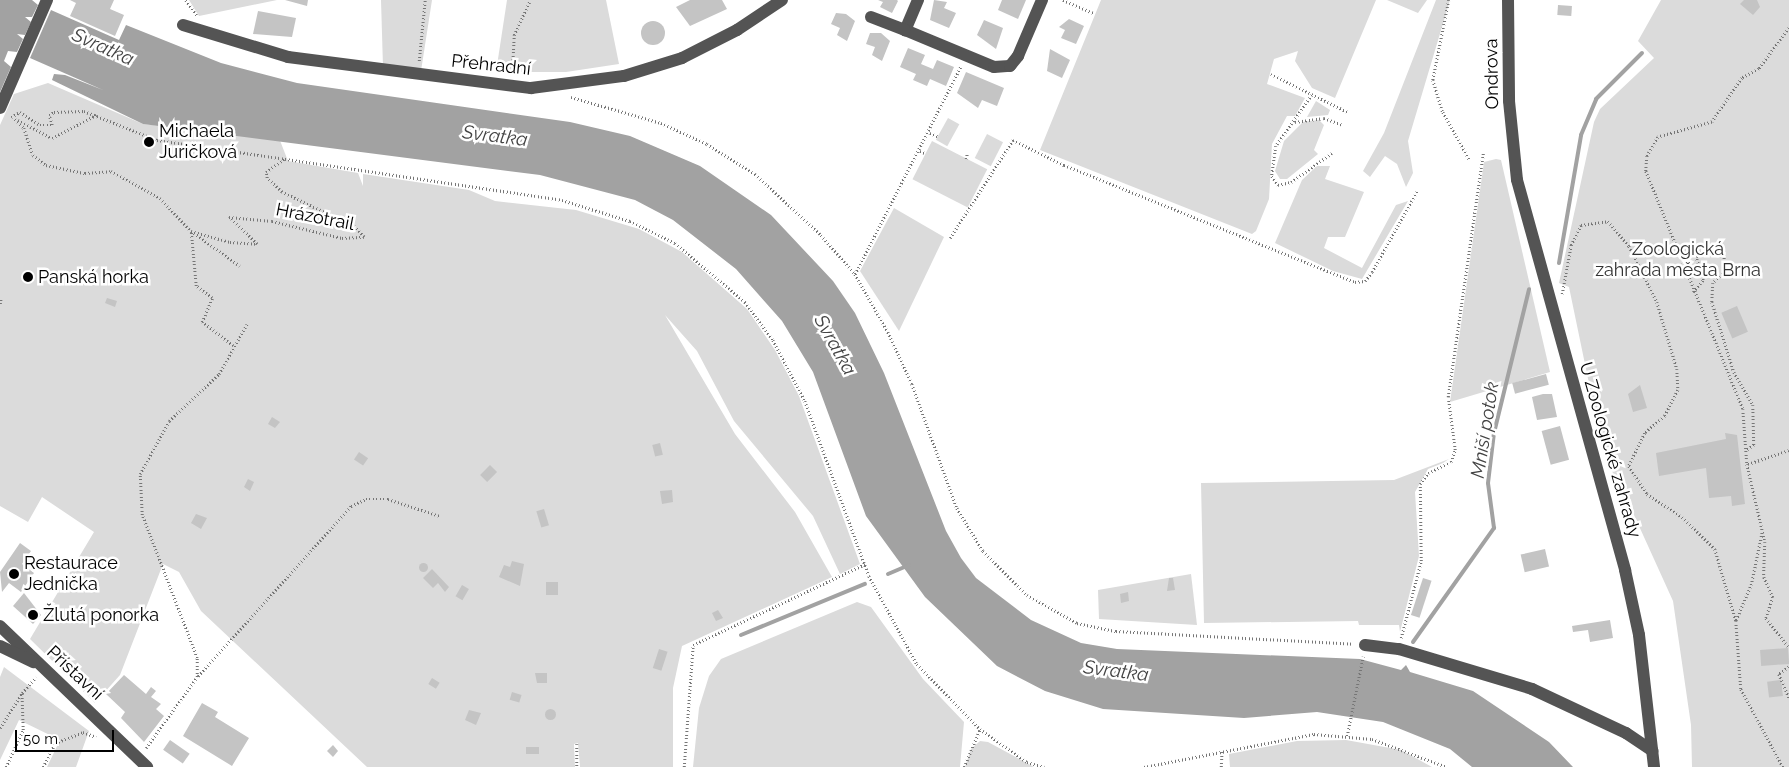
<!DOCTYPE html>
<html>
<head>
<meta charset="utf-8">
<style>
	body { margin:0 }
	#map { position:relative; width:1789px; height:767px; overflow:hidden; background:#fff; font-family:Raleway,sans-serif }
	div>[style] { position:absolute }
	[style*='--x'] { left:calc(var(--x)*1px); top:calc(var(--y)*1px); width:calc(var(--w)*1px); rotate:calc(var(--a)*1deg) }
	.green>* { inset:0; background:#dbdbdb; transform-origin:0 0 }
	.water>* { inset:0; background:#a2a2a2 }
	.stream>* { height:4px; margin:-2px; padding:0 2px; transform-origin:2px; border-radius:2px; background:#a2a2a2 }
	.building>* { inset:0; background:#c4c4c4; transform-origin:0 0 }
	.round { border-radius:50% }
	.path>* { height:2.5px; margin-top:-1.25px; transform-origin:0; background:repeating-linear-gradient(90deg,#767676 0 1px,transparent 0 3.5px) }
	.minor>* { height:12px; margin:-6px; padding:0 6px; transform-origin:6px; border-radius:6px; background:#545454 }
	.dots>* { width:14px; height:14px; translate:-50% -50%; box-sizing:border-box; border:2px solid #fff; border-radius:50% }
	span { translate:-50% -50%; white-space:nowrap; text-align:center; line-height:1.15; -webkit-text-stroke:5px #fff; paint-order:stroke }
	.street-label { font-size:18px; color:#000 }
	.poi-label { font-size:18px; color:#000 }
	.left { translate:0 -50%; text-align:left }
	.park-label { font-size:18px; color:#323232 }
	.water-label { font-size:19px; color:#434343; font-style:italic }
	.scale { position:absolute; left:15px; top:730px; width:99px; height:22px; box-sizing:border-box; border:2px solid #000; border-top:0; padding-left:6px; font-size:15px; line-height:18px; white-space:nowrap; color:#000; -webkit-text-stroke:4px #fff; paint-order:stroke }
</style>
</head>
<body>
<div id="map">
	<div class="green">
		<div style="clip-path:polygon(189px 0,277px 0,199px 16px)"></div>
		<div style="clip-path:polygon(381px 0,432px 0,421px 71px,383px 67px)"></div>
		<div style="clip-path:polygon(507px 0,606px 0,619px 64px,566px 72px,496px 72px)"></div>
		<div style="clip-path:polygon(1101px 0,1376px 0,1335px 98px,1312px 88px,1295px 61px,1298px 51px,1274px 59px,1267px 84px,1305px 98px,1295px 116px,1287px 116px,1272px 144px,1269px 199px,1256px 231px,1252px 234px,1040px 150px)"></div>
		<div style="clip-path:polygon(1387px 0,1427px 0,1418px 13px)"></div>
		<div style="clip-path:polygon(1436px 0,1450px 0,1408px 141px,1413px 173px,1406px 187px,1397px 164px,1385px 156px,1370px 177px,1363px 171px,1384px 133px)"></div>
		<div style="clip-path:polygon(1661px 0,1789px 0,1789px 767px,1692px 767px,1691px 725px,1673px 601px,1634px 515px,1617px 488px,1592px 398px,1569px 287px,1559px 283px,1594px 122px,1600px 109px,1654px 58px,1638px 41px)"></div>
		<div style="clip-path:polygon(48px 83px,143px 124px,279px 138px,288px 161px,358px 173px,363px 186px,363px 174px,469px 190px,495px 201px,576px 210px,639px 229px,682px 252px,747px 309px,775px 350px,799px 396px,860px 564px,840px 574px,813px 516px,734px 421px,697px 351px,665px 315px,735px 434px,795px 512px,832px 577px,682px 646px,673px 688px,673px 767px,580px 767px,578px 743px,574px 744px,575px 767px,367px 767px,201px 611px,179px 572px,163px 564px,120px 675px,95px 703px,30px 639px,94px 532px,42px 497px,28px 522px,0 506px,0 125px,14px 94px)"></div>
		<div style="clip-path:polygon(1316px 101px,1330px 110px,1328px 115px,1307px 117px)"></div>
		<div style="left:948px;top:118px;width:13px;height:25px;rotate:29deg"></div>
		<div style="clip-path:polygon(1319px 120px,1324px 125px,1314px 150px,1318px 154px,1287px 179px,1280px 179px,1275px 171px,1284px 141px,1303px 122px)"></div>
		<div style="left:987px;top:134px;width:18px;height:27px;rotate:27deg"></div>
		<div style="left:932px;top:141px;width:62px;height:43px;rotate:27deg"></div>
		<div style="clip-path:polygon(1496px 159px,1501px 160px,1550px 372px,1450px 402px,1484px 162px)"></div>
		<div style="clip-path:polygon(1317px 166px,1330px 166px,1325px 179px,1364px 192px,1345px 237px,1328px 237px,1324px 248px,1362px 268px,1396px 205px,1408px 201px,1362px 279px,1333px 271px,1275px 243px,1302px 180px)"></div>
		<div style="clip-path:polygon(894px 208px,944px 237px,899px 331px,860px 271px)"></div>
		<div style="clip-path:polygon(1449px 459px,1443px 463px,1428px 469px,1415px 492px,1419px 556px,1400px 632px,1399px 625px,1359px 625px,1358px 621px,1204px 623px,1201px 483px,1394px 480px)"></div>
		<div style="clip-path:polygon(1191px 574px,1197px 625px,1099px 619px,1098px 590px)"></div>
		<div style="clip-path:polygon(857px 602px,871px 607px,923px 679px,964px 722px,960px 767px,693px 767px,699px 708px,709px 676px,721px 659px)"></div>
		<div style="clip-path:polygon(4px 667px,89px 731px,76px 767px,47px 767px,60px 740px,19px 720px,0 760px,0 677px)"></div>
		<div style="clip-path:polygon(1346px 740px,1401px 750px,1432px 767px,1230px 767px,1229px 754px,1297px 741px)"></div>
		<div style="clip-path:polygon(980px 741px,988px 742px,1034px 767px,965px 767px,971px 749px)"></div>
	</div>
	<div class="water">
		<div style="clip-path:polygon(0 0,32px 0,38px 5px,32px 17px,25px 17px,31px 22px,25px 35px,17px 34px,23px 39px,17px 52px,8px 51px,4px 61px,11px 67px,0 92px)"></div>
		<div style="clip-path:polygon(51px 10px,119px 40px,126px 25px,221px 63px,297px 83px,570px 122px,630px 136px,700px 166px,771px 215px,833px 281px,855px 313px,884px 373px,946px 531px,961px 558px,976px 578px,1031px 620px,1081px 643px,1117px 649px,1360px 659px,1401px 670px,1406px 665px,1410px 672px,1473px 691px,1549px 742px,1573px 767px,1472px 767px,1450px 749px,1383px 722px,1317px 712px,1244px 718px,1103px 709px,1045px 691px,997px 666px,925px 597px,866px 516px,813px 372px,782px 321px,736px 269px,673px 220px,635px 200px,540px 175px,143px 124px,52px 80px,54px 74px,65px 75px,103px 90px,30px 58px)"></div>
	</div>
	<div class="stream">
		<div style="--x:1559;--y:263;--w:130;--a:-80.2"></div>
		<div style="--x:1581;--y:135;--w:39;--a:-67"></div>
		<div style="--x:1596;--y:99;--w:65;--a:-45"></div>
		<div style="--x:888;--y:574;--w:23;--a:-23"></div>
		<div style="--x:741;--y:635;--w:134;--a:-22.4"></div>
		<div style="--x:1413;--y:642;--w:140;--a:-54.6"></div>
		<div style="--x:1494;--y:528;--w:45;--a:-97.6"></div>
		<div style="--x:1488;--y:483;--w:50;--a:-83.2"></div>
		<div style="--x:1494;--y:433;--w:148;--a:-76.3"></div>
	</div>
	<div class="building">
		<div style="clip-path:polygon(70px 0,114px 0,110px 9px,124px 15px,115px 36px,70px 16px,76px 3px)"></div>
		<div style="clip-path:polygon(285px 0,308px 0,307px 6px)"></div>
		<div style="clip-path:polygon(690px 0,722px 0,727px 9px,690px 26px,676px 7px)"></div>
		<div style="clip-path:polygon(878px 0,897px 0,898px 1px,892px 13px,880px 7px,883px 2px)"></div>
		<div style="clip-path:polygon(934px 0,947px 2px,944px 8px,956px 13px,949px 28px,930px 20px)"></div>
		<div style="clip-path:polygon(1002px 0,1026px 0,1018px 19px,998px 10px)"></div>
		<div style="clip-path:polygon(1744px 0,1757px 0,1760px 7px,1753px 15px,1740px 4px)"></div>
		<div style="left:1558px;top:5px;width:14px;height:10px;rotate:4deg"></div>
		<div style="clip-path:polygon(258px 11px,296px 18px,292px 37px,253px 34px)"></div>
		<div style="clip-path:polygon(836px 13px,846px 14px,855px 21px,847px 41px,837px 35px,840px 28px,831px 24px)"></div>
		<div style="clip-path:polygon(1069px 19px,1084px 26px,1076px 44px,1061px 38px,1065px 30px,1059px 27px)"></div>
		<div style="clip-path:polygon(984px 20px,1003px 28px,996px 49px,977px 35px)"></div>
		<div class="round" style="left:641px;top:21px;width:24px;height:24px"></div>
		<div style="clip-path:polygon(870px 33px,881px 33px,890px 41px,882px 61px,872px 55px,875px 47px,866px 44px)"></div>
		<div style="clip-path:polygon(908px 48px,925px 55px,921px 64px,933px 69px,937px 60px,954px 67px,946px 86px,930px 79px,927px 86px,913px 80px,916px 74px,900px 67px)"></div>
		<div style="clip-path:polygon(1050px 49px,1070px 60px,1062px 78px,1047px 71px)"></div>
		<div style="clip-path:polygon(966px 72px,1004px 88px,997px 106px,982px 100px,978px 108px,957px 93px)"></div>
		<div style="clip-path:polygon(107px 298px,117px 301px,115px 307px,105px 303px)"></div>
		<div style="left:1737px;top:306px;width:28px;height:17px;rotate:67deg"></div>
		<div style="left:1546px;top:374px;width:11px;height:35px;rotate:75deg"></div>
		<div style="clip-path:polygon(1640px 385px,1647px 408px,1633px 412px,1628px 394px)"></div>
		<div style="clip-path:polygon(1543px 394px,1552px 394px,1557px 417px,1537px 420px,1532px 397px)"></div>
		<div style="clip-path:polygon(272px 417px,280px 422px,275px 428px,268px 424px)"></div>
		<div style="left:1560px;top:426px;width:35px;height:19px;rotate:75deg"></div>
		<div style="clip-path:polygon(1725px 433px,1737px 435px,1745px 504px,1732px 506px,1731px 496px,1709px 498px,1706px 468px,1659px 476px,1656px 453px,1726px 439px)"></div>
		<div style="left:660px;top:443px;width:12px;height:8px;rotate:76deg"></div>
		<div style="left:359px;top:452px;width:11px;height:9px;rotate:34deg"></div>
		<div style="left:490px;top:465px;width:10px;height:14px;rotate:45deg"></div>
		<div style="clip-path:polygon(248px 479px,254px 482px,250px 491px,244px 487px)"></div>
		<div style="clip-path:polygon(672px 490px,673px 502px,662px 504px,660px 491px)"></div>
		<div style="left:544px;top:509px;width:17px;height:8px;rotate:73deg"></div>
		<div style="clip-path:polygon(196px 514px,207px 518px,201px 529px,191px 523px)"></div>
		<div style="clip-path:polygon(20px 543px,31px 551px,22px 564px,34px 573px,21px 592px,9px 583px,2px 592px,0 572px)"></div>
		<div style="left:1545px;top:549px;width:18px;height:25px;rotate:77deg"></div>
		<div style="clip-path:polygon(512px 561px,524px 564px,520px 586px,499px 577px,504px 565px,510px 567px)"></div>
		<div class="round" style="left:418.5px;top:562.5px;width:9px;height:9px"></div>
		<div style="clip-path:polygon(432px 569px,449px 587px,445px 592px,438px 583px,433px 588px,423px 578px)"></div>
		<div style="clip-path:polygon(1169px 578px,1173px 578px,1175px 590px,1167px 591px)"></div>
		<div style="left:1423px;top:578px;width:9px;height:39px;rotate:18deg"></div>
		<div style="left:546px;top:582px;width:12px;height:13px"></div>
		<div style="left:462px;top:585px;width:8px;height:13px;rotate:30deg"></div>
		<div style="clip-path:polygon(1128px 592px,1129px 601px,1121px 603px,1120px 594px)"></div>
		<div style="clip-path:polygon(24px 593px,41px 615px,33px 624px,13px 606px)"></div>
		<div style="clip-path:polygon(718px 610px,723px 618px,716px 621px,712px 613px)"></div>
		<div style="clip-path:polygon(1610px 620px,1613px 638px,1590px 642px,1588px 630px,1573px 632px,1572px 626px)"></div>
		<div style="left:1788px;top:648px;width:16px;height:28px;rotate:86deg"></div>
		<div style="left:659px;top:649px;width:9px;height:20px;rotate:18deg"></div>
		<div style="clip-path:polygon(535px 673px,547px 673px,547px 683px,537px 683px)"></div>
		<div style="clip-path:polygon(124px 675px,146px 694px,151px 687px,156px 691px,151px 697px,161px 704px,156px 709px,164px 716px,144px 742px,121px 718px,125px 712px,106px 694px)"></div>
		<div style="left:432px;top:678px;width:9px;height:7px;rotate:32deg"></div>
		<div style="left:1781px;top:680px;width:16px;height:14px;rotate:83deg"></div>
		<div style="left:512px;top:692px;width:10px;height:8px;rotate:17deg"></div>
		<div style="clip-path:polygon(202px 703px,218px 712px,215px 717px,249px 738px,232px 766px,183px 736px)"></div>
		<div class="round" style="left:544.5px;top:708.5px;width:11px;height:11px"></div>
		<div style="clip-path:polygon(469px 710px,481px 713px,476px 725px,465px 720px)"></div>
		<div style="left:170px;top:740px;width:24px;height:12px;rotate:35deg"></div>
		<div style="clip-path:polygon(333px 745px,338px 751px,333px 757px,327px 751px)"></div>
		<div style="left:526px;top:747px;width:13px;height:7px"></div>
	</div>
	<div class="path">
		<div style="--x:186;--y:0;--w:19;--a:55"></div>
		<div style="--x:1063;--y:0;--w:34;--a:23"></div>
		<div style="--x:1449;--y:0;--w:82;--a:101.3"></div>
		<div style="--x:1433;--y:80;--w:34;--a:73"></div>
		<div style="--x:1443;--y:112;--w:54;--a:61"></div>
		<div style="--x:1789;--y:28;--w:51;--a:126.2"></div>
		<div style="--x:1759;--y:69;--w:19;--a:152"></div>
		<div style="--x:1742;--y:78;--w:53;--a:124.3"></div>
		<div style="--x:1712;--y:122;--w:56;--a:164.5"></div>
		<div style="--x:1658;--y:137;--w:22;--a:120"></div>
		<div style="--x:1647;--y:156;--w:15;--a:94"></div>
		<div style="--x:1646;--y:171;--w:257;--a:67.8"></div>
		<div style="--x:1743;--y:409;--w:55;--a:85.8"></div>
		<div style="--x:1747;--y:464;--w:80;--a:77"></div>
		<div style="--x:1765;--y:542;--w:35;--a:92"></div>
		<div style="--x:1764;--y:577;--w:22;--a:66"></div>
		<div style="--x:1773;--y:597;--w:22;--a:108"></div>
		<div style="--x:1766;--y:618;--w:37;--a:52"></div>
		<div style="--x:419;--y:61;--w:61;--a:-84.4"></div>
		<div style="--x:512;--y:74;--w:39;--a:-87"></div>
		<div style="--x:514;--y:35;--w:38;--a:-65"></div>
		<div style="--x:1271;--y:74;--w:86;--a:26.3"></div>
		<div style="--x:1312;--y:95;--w:62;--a:125.2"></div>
		<div style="--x:1276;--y:146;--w:30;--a:98"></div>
		<div style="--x:1272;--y:176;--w:11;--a:56"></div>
		<div style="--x:1278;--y:185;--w:13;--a:-13"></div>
		<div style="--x:1291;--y:182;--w:50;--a:-35.3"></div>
		<div style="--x:571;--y:97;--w:94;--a:16.1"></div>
		<div style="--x:661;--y:123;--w:51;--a:24.5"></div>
		<div style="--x:707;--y:144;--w:57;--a:32"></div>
		<div style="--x:755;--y:174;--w:90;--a:42.7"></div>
		<div style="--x:821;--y:235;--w:52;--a:48.9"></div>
		<div style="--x:855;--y:274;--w:67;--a:60.4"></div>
		<div style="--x:888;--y:332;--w:57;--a:65.2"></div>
		<div style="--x:912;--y:384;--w:132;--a:70.1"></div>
		<div style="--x:957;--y:508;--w:50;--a:58.8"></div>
		<div style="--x:983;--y:551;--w:62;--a:45"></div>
		<div style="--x:1027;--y:595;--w:57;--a:29.2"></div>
		<div style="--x:1077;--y:623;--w:40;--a:12"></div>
		<div style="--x:1116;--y:631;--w:238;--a:3.1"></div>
		<div style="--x:11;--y:117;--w:10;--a:-29"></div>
		<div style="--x:20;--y:112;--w:24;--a:33"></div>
		<div style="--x:40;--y:125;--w:12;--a:0"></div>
		<div style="--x:52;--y:125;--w:10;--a:-107"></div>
		<div style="--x:49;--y:115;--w:6;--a:-31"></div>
		<div style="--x:54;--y:112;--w:30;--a:-2"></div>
		<div style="--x:84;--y:111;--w:79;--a:21.7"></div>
		<div style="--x:157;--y:140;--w:409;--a:8.4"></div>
		<div style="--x:562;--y:200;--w:71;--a:17.2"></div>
		<div style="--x:630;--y:221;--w:50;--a:26.1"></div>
		<div style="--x:675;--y:243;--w:92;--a:40.1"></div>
		<div style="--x:745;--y:302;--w:47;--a:53.6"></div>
		<div style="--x:773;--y:340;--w:69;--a:62.3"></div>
		<div style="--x:805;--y:401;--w:186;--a:69.9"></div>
		<div style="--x:869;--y:576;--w:100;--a:61.4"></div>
		<div style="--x:917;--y:664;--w:91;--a:45.9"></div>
		<div style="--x:980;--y:729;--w:57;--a:35.1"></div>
		<div style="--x:1027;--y:762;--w:18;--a:16"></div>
		<div style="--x:15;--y:119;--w:13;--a:45"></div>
		<div style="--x:24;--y:128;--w:28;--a:72"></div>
		<div style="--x:33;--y:155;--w:16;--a:38"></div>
		<div style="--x:46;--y:165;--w:40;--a:12"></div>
		<div style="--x:85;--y:173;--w:26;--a:-4"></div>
		<div style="--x:111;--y:171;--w:56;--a:28.9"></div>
		<div style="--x:160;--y:198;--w:45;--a:46.8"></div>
		<div style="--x:191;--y:231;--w:60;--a:35.5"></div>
		<div style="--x:18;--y:120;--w:38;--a:28"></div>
		<div style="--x:52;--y:138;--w:50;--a:-27.6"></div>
		<div style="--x:1295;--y:122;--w:29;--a:-8"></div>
		<div style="--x:1324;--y:118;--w:20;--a:20"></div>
		<div style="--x:930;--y:133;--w:10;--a:24"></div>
		<div style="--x:920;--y:151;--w:5;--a:22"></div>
		<div style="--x:966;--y:159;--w:5;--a:-79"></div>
		<div style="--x:950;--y:238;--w:117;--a:-57.3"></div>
		<div style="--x:1013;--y:140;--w:57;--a:26.1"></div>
		<div style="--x:1064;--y:165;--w:314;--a:21.9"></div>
		<div style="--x:1355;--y:282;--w:10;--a:-6"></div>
		<div style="--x:1365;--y:281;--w:11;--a:-52"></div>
		<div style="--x:1372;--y:272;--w:93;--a:-60.9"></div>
		<div style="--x:855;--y:274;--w:233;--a:-63"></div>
		<div style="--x:1693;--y:292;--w:16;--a:-50"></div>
		<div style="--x:1703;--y:280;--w:24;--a:-107"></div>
		<div style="--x:1696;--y:257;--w:11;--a:-52"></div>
		<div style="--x:1703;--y:248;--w:10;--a:-17"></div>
		<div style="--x:1713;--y:245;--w:13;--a:29"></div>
		<div style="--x:1724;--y:251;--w:20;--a:87"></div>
		<div style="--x:1725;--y:271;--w:17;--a:135"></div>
		<div style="--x:1713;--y:283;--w:19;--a:93"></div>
		<div style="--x:1712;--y:302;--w:73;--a:72.6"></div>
		<div style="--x:1734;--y:372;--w:38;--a:60"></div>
		<div style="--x:1753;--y:405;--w:40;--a:88.6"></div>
		<div style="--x:1754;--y:445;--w:9;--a:144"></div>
		<div style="--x:1562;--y:294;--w:50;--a:-79.6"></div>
		<div style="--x:1571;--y:245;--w:22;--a:-63"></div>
		<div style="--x:1581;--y:225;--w:27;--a:-8"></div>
		<div style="--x:1608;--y:221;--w:33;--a:50"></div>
		<div style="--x:1629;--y:246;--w:63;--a:63.4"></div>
		<div style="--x:1657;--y:302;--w:70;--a:73.4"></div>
		<div style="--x:1677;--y:369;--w:21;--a:87"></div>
		<div style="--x:1678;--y:390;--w:29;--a:117"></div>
		<div style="--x:1665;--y:416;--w:26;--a:140"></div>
		<div style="--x:1645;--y:433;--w:37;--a:116"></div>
		<div style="--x:1629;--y:466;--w:33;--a:57"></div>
		<div style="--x:1647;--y:494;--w:42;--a:33.3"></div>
		<div style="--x:1682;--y:517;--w:46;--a:44.1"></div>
		<div style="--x:1715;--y:549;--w:75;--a:73.7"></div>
		<div style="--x:1736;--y:621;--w:68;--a:85.8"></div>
		<div style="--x:1741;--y:689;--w:89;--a:61.7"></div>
		<div style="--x:0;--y:304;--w:6;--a:-81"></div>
		<div style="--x:233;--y:346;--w:39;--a:-142"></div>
		<div style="--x:202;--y:322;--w:26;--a:-67"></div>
		<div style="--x:212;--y:298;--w:20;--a:-143"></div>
		<div style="--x:196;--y:286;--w:55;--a:-95.2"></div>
		<div style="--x:191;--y:231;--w:41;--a:15.8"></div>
		<div style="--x:230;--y:242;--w:27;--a:4"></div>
		<div style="--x:257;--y:244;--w:39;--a:-136"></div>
		<div style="--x:229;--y:217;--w:43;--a:5.3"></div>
		<div style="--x:272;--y:221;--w:72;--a:13.7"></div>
		<div style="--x:342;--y:238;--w:22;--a:-3"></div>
		<div style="--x:364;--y:237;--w:13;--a:-132"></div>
		<div style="--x:355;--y:227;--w:81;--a:-154.4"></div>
		<div style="--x:282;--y:192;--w:21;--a:-137"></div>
		<div style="--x:267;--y:178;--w:6;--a:-99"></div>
		<div style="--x:266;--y:172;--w:24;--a:-36"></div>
		<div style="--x:1748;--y:464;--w:43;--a:-18.9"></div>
		<div style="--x:1736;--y:620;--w:38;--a:-67"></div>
		<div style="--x:1751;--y:585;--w:54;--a:-78.3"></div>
		<div style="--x:1401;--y:638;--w:80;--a:-75.4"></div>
		<div style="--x:1421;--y:561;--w:77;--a:-90.7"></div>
		<div style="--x:1420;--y:484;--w:14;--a:-54"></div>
		<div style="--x:1428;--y:473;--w:25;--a:-26"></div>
		<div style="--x:1451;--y:462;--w:13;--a:-72"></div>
		<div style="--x:1455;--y:450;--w:53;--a:-97.5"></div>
		<div style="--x:1448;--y:397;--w:246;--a:-81.8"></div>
		<div style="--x:1789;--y:667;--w:12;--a:145"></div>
		<div style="--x:1779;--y:674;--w:26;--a:67"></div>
		<div style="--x:198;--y:676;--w:229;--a:-48"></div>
		<div style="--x:351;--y:506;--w:17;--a:-25"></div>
		<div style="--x:366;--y:499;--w:22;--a:0"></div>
		<div style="--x:388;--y:499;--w:55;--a:18.1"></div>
		<div style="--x:0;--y:728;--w:41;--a:-57.8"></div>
		<div style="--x:1347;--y:736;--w:81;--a:-78.6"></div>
		<div style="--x:577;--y:744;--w:23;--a:90"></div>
		<div style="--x:146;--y:748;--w:87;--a:-54.3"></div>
		<div style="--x:197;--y:677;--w:19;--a:-90"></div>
		<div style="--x:197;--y:658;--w:153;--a:-111"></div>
		<div style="--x:142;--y:515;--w:41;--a:-92.8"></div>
		<div style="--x:140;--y:474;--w:60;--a:-61.3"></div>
		<div style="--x:169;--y:421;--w:69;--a:-43.2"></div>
		<div style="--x:219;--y:374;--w:57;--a:-60.8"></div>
		<div style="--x:6;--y:767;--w:41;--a:-65.3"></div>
		<div style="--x:23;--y:730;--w:37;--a:-92"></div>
		<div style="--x:22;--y:693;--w:21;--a:-49"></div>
		<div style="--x:43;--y:767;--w:27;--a:-63"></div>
		<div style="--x:55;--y:743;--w:30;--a:-21"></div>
		<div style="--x:83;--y:732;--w:14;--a:21"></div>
		<div style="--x:684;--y:767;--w:122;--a:-85.8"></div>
		<div style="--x:693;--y:645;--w:190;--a:-25.2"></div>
		<div style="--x:964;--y:767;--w:41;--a:-67.2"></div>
		<div style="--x:1144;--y:767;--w:173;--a:-11"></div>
		<div style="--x:1314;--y:734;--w:58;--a:4.9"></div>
		<div style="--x:1372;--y:739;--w:80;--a:20.5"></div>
		<div style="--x:1221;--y:767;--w:17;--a:-87"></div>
	</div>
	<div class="minor">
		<div style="--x:918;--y:0;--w:33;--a:113"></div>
		<div style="--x:905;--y:30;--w:96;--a:22.6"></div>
		<div style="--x:994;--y:67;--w:16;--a:-4"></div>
		<div style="--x:1010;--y:66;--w:13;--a:-51"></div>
		<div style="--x:1018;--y:56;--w:61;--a:-66.8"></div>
		<div style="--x:1508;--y:0;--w:101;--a:89.4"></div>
		<div style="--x:1509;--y:101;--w:79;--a:84.2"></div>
		<div style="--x:1517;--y:180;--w:405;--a:74.5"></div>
		<div style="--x:1625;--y:570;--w:66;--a:77.8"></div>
		<div style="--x:1639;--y:635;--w:133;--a:83.5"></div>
		<div style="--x:871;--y:17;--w:36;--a:21"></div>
		<div style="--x:183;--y:25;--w:110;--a:16.9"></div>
		<div style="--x:288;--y:57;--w:245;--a:7.3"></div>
		<div style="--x:531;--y:88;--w:94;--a:-7.4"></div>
		<div style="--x:624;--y:76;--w:61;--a:-17.2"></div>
		<div style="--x:682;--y:58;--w:62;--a:-27"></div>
		<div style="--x:737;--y:30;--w:54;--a:-33.7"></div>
		<div style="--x:0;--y:108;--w:118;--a:-66.5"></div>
		<div style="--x:0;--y:626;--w:204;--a:43.8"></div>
		<div style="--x:1365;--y:645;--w:34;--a:7"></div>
		<div style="--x:1399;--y:649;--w:139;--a:16.7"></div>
		<div style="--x:1532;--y:689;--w:104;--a:25.1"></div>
		<div style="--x:1626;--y:733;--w:32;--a:34"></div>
		<div style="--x:0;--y:646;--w:37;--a:26"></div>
	</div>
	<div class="dots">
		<div style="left:149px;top:142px;background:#000"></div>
		<div style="left:28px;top:277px;background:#000"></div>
		<div style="left:14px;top:574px;background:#000"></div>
		<div style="left:33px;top:615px;background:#000"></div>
	</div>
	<div class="street-label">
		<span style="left:491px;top:65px;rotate:6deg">Přehradní</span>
		<span style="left:1492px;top:74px;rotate:-91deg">Ondrova</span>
		<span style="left:315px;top:217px;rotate:11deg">Hrázotrail</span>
		<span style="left:1610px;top:450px;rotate:74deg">U Zoologické zahrady</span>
		<span style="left:75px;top:673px;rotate:43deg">Přístavní</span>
	</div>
	<div class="poi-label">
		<span class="left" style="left:159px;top:142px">Michaela<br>Juričková</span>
		<span class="left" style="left:38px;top:277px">Panská horka</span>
		<span class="left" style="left:24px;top:574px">Restaurace<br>Jednička</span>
		<span class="left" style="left:43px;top:615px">Žlutá ponorka</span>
	</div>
	<div class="park-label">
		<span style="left:1678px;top:260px">Zoologická<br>zahrada města Brna</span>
	</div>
	<div class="water-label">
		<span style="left:103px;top:47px;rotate:24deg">Svratka</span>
		<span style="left:495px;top:136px;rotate:7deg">Svratka</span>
		<span style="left:835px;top:345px;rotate:61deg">Svratka</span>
		<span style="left:1485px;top:430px;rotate:-81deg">Mniší potok</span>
		<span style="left:1116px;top:671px;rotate:7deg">Svratka</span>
	</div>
	<div class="scale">50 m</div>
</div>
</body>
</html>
